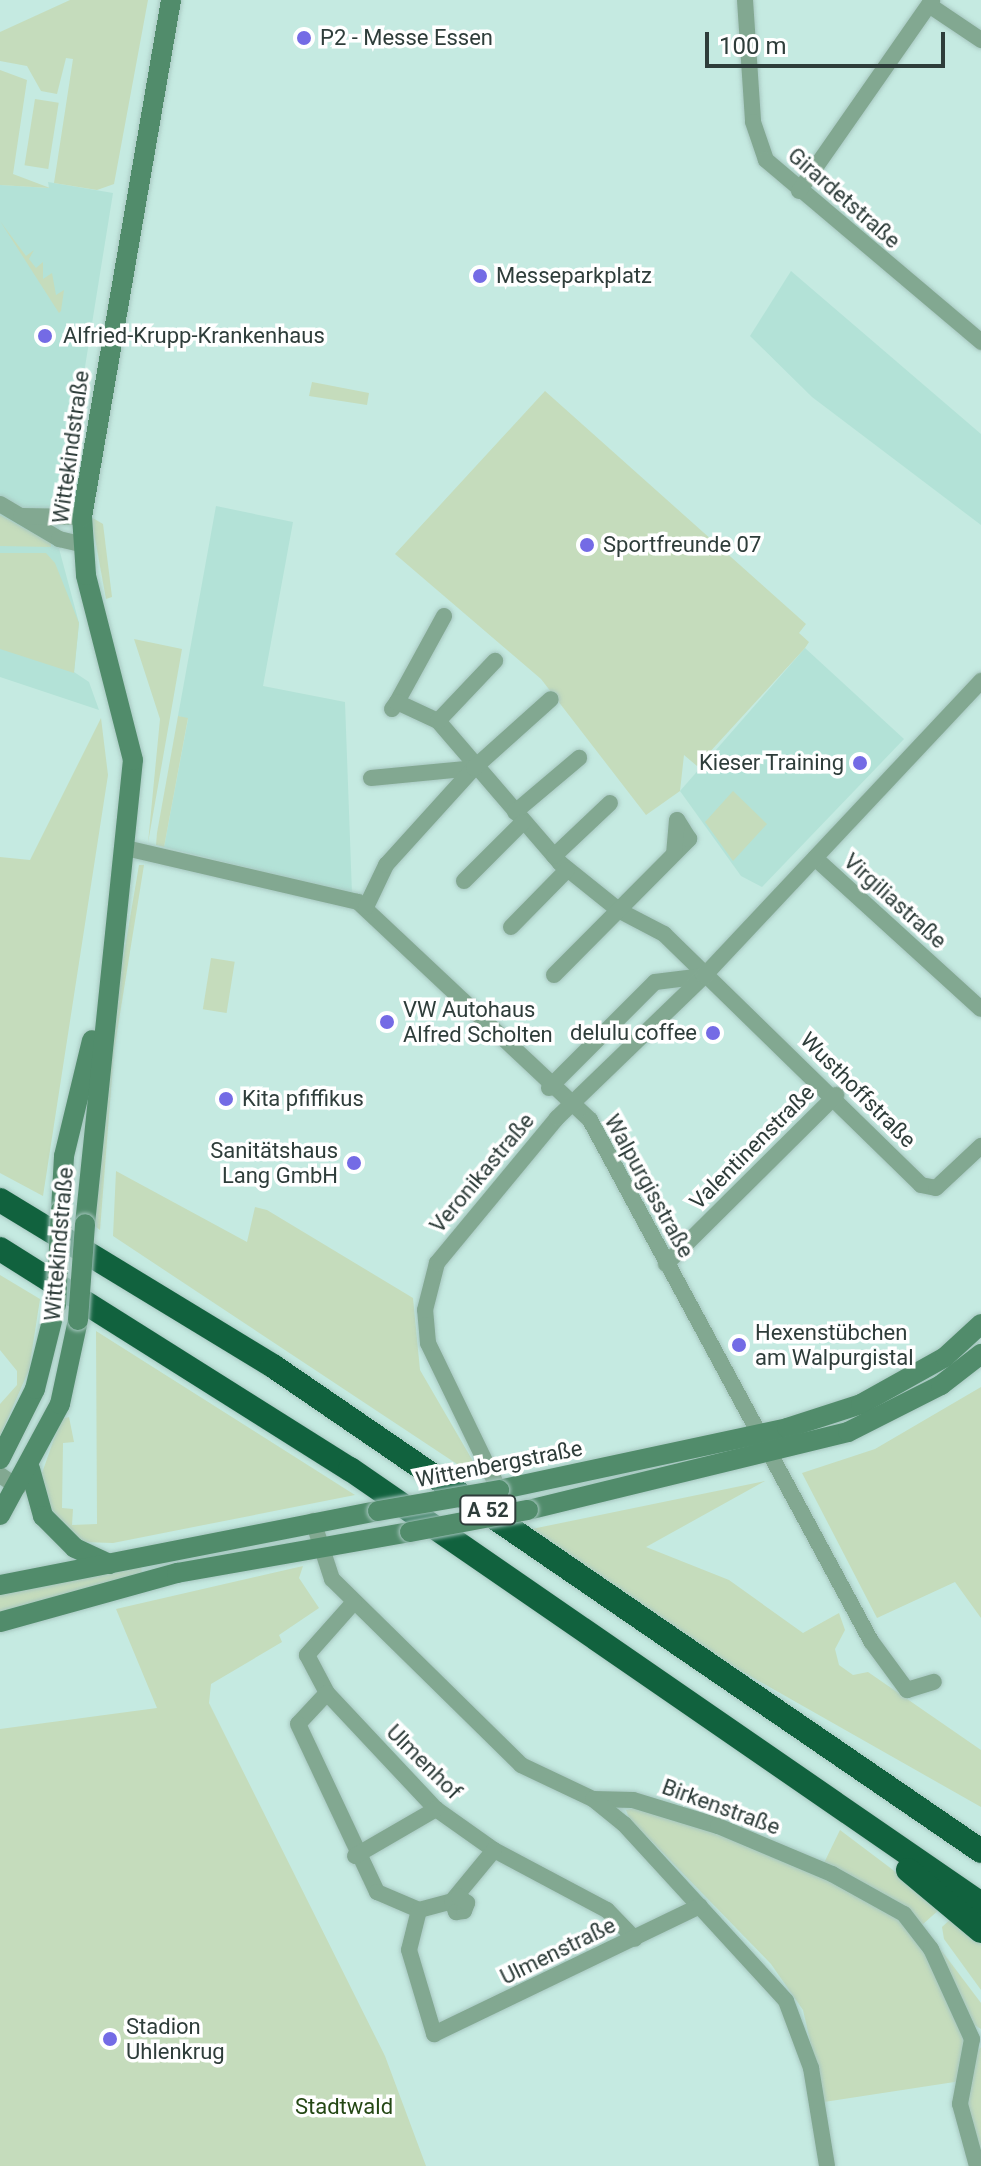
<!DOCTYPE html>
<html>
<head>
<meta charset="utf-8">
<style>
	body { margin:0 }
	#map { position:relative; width:981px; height:2166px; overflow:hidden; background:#c5eae1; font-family:Roboto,sans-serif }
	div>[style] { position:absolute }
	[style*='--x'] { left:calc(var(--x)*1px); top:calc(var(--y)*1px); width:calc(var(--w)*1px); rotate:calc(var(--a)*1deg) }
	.built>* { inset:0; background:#b3e2d7 }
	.green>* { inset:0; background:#c5dcbc; transform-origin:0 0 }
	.roads { filter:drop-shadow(0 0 2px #a7c7c0) drop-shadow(0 0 2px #a7c7c0) }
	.street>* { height:16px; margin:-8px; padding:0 8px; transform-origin:8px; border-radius:8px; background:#82a891 }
	.secondary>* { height:20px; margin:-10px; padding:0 10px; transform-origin:10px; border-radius:10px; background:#518c6b }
	.highway>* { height:24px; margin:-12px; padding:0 12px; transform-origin:12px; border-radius:12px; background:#11623e }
	.bridges { filter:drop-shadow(0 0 2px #a7c7c0) drop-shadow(0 0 2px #a7c7c0) }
	.secondary-bridge>* { height:20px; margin:-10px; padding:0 10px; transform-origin:10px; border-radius:10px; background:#518c6b }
	.dots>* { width:22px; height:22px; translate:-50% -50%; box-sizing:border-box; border:4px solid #fff; border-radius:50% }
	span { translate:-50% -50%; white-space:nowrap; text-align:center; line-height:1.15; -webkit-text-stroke:7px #fff; paint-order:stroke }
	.shield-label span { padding:2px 6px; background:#fff; border:2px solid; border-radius:6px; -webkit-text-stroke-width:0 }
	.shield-label { font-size:20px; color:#2e3d3a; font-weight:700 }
	.poi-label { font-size:22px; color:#2e3d3a }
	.left { translate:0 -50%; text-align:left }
	.right { translate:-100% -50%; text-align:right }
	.street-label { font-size:22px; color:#2e3d3a }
	.park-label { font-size:22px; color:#244714 }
	.scale { position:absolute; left:705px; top:32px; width:240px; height:36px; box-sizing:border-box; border:4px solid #2e3d3a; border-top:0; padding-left:10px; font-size:24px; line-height:28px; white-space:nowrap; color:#2e3d3a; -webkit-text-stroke:6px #fff; paint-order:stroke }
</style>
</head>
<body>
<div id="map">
	<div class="built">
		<div style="clip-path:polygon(48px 182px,113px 193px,57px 541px,79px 623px,74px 672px,89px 682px,99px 710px,0 677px,0 185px,49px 188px)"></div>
		<div style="clip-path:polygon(791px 271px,981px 434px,981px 525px,812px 397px,750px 336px)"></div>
		<div style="clip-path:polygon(216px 506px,293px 522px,263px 686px,345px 702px,352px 894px,164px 847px,188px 719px,178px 716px)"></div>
		<div style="clip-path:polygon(805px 648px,904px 739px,762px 887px,741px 876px,680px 791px)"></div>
	</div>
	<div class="green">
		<div style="clip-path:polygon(70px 0,148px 0,114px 184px,97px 190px,54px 183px,73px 59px,66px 58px,57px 94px,41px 91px,27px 66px,0 61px,0 32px)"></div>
		<div style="clip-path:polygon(0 70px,27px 80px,13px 174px,50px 188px,0 185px)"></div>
		<div style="left:35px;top:99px;width:24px;height:67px;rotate:9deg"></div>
		<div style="clip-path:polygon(0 221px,26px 256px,34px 250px,29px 259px,36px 268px,43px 262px,43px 279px,52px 273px,56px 295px,64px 290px,61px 311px,59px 313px)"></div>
		<div style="clip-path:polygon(312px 382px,369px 393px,367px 405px,309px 396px)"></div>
		<div style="clip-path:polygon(545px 391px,806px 624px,799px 633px,809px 642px,805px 648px,697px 766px,684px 755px,680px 791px,646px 815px,541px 679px,395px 554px)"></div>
		<div style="clip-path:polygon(0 515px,51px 543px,51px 547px,0 546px)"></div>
		<div style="clip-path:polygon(91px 517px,103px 524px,112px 597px,106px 599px)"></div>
		<div style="clip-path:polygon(0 553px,46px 553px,55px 563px,79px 623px,74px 673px,0 649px)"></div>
		<div style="clip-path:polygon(134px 639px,182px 649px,148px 843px,160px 719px)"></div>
		<div style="clip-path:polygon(178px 716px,188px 718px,164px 847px,156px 845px,157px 833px)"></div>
		<div style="clip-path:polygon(101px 718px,108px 775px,43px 1196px,0 1173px,0 857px,30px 860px)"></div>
		<div style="clip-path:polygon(733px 791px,767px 824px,733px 861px,705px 822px)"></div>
		<div style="clip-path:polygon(139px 865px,144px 865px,114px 1051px,100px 1230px,92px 1224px,105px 1065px)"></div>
		<div style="left:211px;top:958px;width:24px;height:52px;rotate:9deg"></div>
		<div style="clip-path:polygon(116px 1171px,247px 1242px,255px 1207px,267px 1210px,413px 1298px,420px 1370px,474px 1463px,466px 1470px,113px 1236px)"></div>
		<div style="clip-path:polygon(0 1275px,40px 1299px,29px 1370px,0 1436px,0 1404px,17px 1385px,17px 1371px,0 1350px)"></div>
		<div style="clip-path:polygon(96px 1331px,355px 1495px,113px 1543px,82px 1542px,49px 1510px,42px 1473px,61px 1419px,69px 1417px,74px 1442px,63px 1443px,62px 1508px,73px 1509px,72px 1525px,97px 1524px)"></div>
		<div style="clip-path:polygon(981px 1387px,981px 1618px,955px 1582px,877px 1618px,802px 1473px,875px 1449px)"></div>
		<div style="clip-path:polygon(765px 1481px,646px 1547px,729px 1580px,803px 1633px,839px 1613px,845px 1630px,835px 1649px,839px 1665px,853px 1675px,868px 1672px,981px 1750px,981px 1807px,734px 1667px,527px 1530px)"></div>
		<div style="clip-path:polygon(303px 1566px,299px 1578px,319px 1608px,279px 1635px,282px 1642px,211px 1684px,209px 1703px,385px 2056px,426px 2166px,0 2166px,0 1729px,157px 1708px,116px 1609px)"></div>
		<div style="clip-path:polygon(141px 1567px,142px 1574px,0 1612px,0 1594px)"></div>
		<div style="clip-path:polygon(635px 1808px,823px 1865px,840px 1830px,942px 1907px,922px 1925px,976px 2053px,981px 2047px,981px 2166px,961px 2081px,824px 2102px,803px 2010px,771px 1964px,629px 1818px,626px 1810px)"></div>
		<div style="clip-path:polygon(954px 1916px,981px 1942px,981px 1990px,944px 1939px,942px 1927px)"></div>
		<div style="clip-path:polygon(935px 1942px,981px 2003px,981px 2029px,971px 2023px)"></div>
	</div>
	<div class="roads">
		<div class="street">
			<div style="--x:745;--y:0;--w:122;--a:86.2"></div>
			<div style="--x:753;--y:122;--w:40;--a:71.1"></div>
			<div style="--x:766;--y:160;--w:282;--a:40.2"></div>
			<div style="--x:929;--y:5;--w:63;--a:33.9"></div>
			<div style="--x:799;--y:191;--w:233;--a:-55.1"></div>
			<div style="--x:0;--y:504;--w:69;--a:30.7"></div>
			<div style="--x:59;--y:539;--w:23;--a:13"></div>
			<div style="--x:21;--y:516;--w:61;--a:0.9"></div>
			<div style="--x:397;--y:702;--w:98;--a:-61.3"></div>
			<div style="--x:392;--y:709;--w:9;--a:-54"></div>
			<div style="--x:397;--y:702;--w:45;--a:24.9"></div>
			<div style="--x:438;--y:721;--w:187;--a:49.3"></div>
			<div style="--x:560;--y:863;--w:77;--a:38.7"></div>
			<div style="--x:620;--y:911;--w:50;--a:27.6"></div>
			<div style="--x:664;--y:934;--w:359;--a:44.3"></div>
			<div style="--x:921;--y:1185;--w:15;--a:11"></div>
			<div style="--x:936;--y:1188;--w:62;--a:-43"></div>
			<div style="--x:438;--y:721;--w:83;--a:-46.5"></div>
			<div style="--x:371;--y:778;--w:103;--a:-5.5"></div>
			<div style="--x:515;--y:812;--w:84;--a:-40.2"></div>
			<div style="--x:126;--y:848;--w:238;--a:13.1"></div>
			<div style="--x:358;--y:902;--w:318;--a:43.2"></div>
			<div style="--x:590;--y:1120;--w:592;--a:61.66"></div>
			<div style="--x:871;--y:1641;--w:61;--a:53.7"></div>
			<div style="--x:907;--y:1690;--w:28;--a:-17"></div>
			<div style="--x:554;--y:856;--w:77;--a:-43.4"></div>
			<div style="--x:815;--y:858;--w:224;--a:42.3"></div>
			<div style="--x:464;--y:881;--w:83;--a:-45"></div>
			<div style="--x:366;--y:907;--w:47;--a:-64.5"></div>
			<div style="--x:386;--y:865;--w:131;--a:-47.8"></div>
			<div style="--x:474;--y:768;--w:103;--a:-41.9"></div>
			<div style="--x:511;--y:927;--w:80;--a:-45.5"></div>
			<div style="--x:554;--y:975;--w:192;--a:-45.2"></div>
			<div style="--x:689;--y:839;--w:22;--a:-122"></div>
			<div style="--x:677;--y:820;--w:33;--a:95"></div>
			<div style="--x:549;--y:1088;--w:150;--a:-45"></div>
			<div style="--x:655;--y:982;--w:49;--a:-7"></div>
			<div style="--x:666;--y:1264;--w:240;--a:-44.8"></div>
			<div style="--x:0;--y:1475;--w:22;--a:34"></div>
			<div style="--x:499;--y:1490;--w:163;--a:-115.8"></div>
			<div style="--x:428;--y:1343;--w:33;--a:-95"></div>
			<div style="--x:425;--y:1310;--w:49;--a:-75.7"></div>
			<div style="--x:437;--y:1263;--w:188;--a:-50.4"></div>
			<div style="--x:557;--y:1118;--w:204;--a:-44"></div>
			<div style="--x:704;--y:976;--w:405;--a:-46.8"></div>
			<div style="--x:313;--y:1521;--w:61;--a:71.9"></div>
			<div style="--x:332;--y:1579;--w:265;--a:44.5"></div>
			<div style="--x:521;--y:1765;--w:80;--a:25.3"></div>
			<div style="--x:593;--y:1799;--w:40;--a:1.4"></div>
			<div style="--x:633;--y:1800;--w:89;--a:17"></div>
			<div style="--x:718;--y:1826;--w:124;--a:22.8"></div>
			<div style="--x:832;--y:1874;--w:82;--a:29.1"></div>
			<div style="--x:904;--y:1914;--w:44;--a:52.4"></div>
			<div style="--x:931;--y:1949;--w:99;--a:65.5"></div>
			<div style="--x:972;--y:2039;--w:66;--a:100.5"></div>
			<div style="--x:960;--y:2104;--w:64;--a:74.7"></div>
			<div style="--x:354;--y:1602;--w:71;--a:131.6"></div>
			<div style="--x:307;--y:1655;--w:43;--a:62.2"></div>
			<div style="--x:327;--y:1693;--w:159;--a:46.8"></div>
			<div style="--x:436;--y:1809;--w:71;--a:35.3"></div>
			<div style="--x:494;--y:1850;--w:128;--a:28"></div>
			<div style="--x:607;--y:1910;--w:40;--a:46"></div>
			<div style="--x:327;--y:1693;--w:42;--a:133.1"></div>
			<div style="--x:298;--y:1724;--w:186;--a:64.8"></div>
			<div style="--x:377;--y:1892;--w:46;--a:23.2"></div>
			<div style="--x:419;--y:1910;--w:34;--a:-15"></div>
			<div style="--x:452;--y:1901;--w:66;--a:-50.5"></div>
			<div style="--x:593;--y:1799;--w:40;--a:39"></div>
			<div style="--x:624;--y:1824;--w:240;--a:47.5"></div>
			<div style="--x:786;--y:2001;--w:72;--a:69.5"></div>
			<div style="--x:811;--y:2068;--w:99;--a:80.7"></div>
			<div style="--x:355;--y:1856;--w:94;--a:-30.1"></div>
			<div style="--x:452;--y:1901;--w:12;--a:70"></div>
			<div style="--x:456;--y:1912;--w:8;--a:-7"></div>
			<div style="--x:464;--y:1911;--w:9;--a:-69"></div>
			<div style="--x:467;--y:1903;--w:11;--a:-142"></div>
			<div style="--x:419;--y:1910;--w:41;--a:104"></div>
			<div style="--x:409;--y:1950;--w:88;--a:73.4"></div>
			<div style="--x:434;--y:2034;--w:295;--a:-25.7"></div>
		</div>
		<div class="secondary">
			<div style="--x:61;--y:1210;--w:54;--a:-86.8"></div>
			<div style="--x:64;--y:1156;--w:119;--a:-76.4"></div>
			<div style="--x:85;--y:1224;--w:466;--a:-84.1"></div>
			<div style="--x:133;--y:760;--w:191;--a:-104.3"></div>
			<div style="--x:86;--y:575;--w:58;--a:-93.9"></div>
			<div style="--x:82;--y:517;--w:525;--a:-80.23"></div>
			<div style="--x:0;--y:1459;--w:78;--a:-63.4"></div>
			<div style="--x:35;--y:1389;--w:87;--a:-76"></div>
			<div style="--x:30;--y:1469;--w:49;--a:74.5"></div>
			<div style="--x:43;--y:1516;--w:45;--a:45"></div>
			<div style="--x:75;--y:1548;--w:38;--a:25"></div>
			<div style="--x:499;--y:1490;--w:295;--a:-12.1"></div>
			<div style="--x:787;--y:1428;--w:78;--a:-18"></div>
			<div style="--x:861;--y:1404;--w:96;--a:-29.2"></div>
			<div style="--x:945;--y:1357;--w:49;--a:-42.5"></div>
			<div style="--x:528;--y:1510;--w:329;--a:-13.7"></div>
			<div style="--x:848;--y:1432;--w:104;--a:-26.8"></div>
			<div style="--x:941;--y:1385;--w:51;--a:-37.8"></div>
			<div style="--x:0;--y:1515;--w:126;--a:-61.6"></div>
			<div style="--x:60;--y:1404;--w:86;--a:-77.9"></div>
			<div style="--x:0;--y:1585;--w:385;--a:-11.1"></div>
			<div style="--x:0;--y:1622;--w:184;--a:-15.5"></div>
			<div style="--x:177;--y:1573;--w:237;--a:-10"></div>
		</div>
		<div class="highway">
			<div style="--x:0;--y:1200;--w:320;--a:31.3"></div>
			<div style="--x:273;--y:1366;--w:858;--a:34.41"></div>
			<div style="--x:0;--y:1249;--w:413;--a:32.2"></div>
			<div style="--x:350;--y:1469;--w:766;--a:34.58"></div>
			<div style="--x:908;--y:1870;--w:95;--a:39.9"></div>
		</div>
	</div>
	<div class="bridges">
		<div class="secondary-bridge">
			<div style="--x:56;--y:1305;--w:95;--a:-87"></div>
			<div style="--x:78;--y:1320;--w:96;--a:-85.8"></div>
			<div style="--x:378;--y:1511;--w:123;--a:-9.8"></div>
			<div style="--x:410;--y:1532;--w:120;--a:-10.6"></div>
		</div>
	</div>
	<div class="dots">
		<div style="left:304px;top:38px;background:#746be5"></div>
		<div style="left:480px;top:276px;background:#746be5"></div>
		<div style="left:45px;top:336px;background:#746be5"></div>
		<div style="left:587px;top:545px;background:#746be5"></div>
		<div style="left:860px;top:763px;background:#746be5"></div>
		<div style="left:387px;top:1022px;background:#746be5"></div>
		<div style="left:713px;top:1033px;background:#746be5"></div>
		<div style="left:226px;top:1099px;background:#746be5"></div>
		<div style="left:354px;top:1163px;background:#746be5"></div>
		<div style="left:739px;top:1345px;background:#746be5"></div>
		<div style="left:110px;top:2039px;background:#746be5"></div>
	</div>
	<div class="shield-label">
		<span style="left:488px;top:1510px">A 52</span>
	</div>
	<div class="poi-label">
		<span class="left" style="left:320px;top:38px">P2 - Messe Essen</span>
		<span class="left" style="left:496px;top:276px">Messeparkplatz</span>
		<span class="left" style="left:63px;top:336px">Alfried-Krupp-Krankenhaus</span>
		<span class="left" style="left:603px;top:545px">Sportfreunde 07</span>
		<span class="right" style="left:844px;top:763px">Kieser Training</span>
		<span class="left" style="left:403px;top:1022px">VW Autohaus<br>Alfred Scholten</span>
		<span class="right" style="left:697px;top:1033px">delulu coffee</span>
		<span class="left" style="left:242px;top:1099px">Kita pfiffikus</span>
		<span class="right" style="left:338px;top:1163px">Sanitätshaus<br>Lang GmbH</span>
		<span class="left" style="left:755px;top:1345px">Hexenstübchen<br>am Walpurgistal</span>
		<span class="left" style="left:126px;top:2039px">Stadion<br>Uhlenkrug</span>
	</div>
	<div class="street-label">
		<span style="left:844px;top:198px;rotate:41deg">Girardetstraße</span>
		<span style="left:71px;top:447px;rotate:-82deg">Wittekindstraße</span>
		<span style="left:895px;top:901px;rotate:42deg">Virgiliastraße</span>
		<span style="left:858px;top:1090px;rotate:45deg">Wusthoffstraße</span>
		<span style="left:752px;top:1147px;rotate:-45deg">Valentinenstraße</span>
		<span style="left:482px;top:1173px;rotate:-50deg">Veronikastraße</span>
		<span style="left:649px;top:1186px;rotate:61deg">Walpurgisstraße</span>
		<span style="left:59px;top:1244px;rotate:-85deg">Wittekindstraße</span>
		<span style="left:499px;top:1464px;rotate:-11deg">Wittenbergstraße</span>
		<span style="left:424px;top:1762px;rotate:45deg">Ulmenhof</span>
		<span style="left:721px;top:1807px;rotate:20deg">Birkenstraße</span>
		<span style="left:558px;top:1951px;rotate:-26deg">Ulmenstraße</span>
	</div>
	<div class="park-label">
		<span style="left:344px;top:2107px">Stadtwald</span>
	</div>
	<div class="scale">100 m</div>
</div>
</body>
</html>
